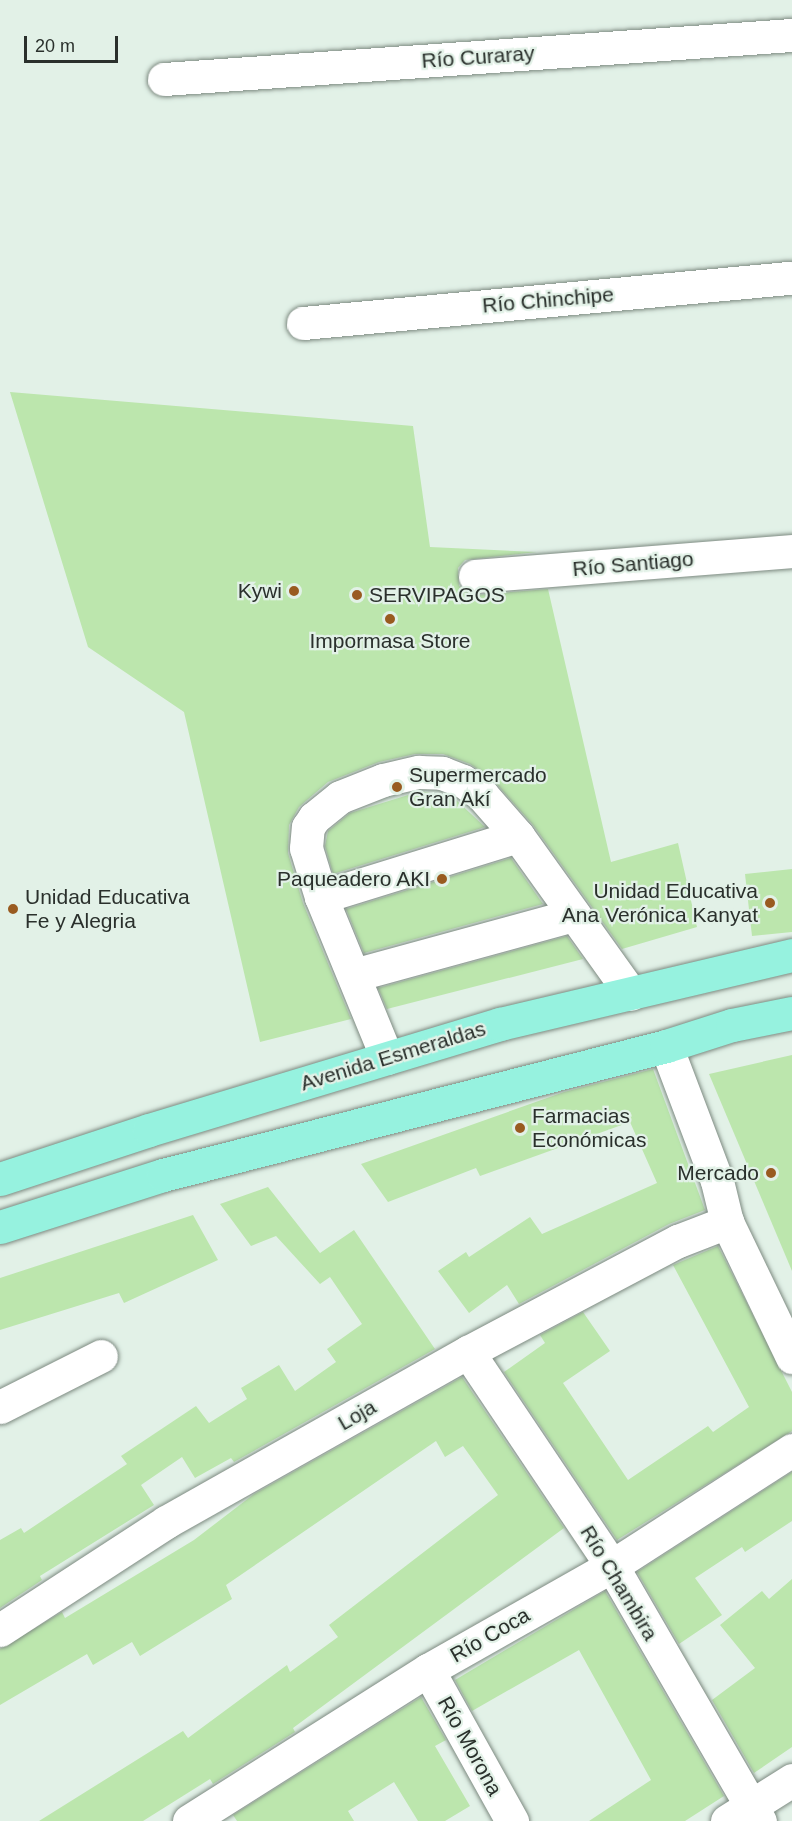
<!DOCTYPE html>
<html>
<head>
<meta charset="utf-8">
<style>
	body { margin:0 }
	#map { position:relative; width:792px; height:1821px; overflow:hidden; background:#e2f1e7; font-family:Helvetica,sans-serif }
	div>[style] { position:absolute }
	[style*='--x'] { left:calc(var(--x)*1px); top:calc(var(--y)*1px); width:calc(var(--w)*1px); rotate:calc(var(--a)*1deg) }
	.building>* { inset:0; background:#bce6ad }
	.roads { filter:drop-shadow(0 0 2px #7d8a81) drop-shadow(0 0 2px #7d8a81) }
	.minor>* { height:33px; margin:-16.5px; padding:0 16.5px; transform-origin:16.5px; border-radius:16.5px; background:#fff }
	.major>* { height:33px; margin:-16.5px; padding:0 16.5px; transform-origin:16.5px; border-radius:16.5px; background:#96f2df }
	.dots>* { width:16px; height:16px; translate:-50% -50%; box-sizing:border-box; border:3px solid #e2f1e7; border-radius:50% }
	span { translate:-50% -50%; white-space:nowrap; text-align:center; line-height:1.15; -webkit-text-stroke:4.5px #e2f1e7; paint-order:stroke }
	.street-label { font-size:21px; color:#2a302c }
	.poi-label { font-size:21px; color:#2a302c }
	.right { translate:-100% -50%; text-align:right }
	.left { translate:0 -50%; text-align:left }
	.scale { position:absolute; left:24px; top:36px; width:94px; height:27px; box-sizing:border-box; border:3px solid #2a302c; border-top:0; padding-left:8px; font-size:18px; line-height:21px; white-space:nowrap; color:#2a302c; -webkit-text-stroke:4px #e2f1e7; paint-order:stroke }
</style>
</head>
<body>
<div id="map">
	<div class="building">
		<div style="clip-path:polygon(10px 392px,413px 426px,430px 547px,537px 552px,465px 560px,458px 568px,459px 586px,476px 595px,548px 589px,611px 862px,678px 843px,697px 927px,622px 949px,533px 825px,493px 780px,470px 764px,443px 754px,415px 754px,379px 762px,328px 782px,299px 807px,289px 825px,288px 853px,303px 903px,351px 1019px,260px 1042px,184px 712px,88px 647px)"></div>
		<div style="clip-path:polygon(421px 791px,454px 798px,485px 827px,333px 874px,325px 846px,328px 831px,350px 813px)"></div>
		<div style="clip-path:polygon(511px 858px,543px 904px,364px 953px,346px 909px)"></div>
		<div style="clip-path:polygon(792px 869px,792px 932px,752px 936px,745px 874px)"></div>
		<div style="clip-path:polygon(567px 936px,583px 959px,387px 1009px,378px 988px)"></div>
		<div style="clip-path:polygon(792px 1055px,792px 1271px,709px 1074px)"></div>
		<div style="clip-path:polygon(653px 1069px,705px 1210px,669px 1224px,519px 1304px,507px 1285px,469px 1313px,438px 1271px,466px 1252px,469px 1257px,530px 1217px,542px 1234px,657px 1183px,630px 1122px,480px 1176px,476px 1168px,388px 1202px,361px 1164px,564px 1092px)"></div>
		<div style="clip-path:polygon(268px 1187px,320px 1253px,354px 1230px,435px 1349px,234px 1462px,231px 1458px,195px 1478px,182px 1457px,141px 1485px,154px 1505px,40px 1576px,42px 1580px,0 1608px,0 1540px,21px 1528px,24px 1533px,127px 1464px,121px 1456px,196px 1406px,209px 1423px,247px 1399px,241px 1388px,279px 1365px,295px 1391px,336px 1362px,327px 1349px,362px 1324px,330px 1277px,320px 1284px,276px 1236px,251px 1246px,220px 1204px)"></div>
		<div style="clip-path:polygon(193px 1215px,218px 1260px,124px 1303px,119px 1293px,0 1330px,0 1278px)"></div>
		<div style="clip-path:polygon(718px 1246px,792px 1392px,792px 1431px,617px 1540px,504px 1372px,545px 1343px,540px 1335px,583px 1312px,610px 1351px,563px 1383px,628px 1480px,708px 1426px,713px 1432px,749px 1407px,673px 1265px)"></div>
		<div style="clip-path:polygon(462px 1377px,564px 1528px,293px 1728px,295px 1732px,213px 1784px,210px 1779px,143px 1821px,39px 1821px,183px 1731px,188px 1738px,287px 1665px,290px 1672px,338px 1637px,329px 1625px,498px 1495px,463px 1446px,445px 1457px,436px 1441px,226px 1585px,232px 1599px,140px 1656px,132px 1642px,93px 1665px,87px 1654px,0 1705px,0 1649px,62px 1612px,65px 1618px,194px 1540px,254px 1494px)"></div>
		<div style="clip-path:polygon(792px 1472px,792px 1521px,745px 1552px,742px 1547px,695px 1578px,722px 1615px,679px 1644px,637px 1572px)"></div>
		<div style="clip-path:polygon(792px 1579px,792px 1747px,754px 1773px,712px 1700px,755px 1668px,720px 1625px,762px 1591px,769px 1599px)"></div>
		<div style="clip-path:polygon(605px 1591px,724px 1796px,685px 1821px,589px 1821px,651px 1780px,579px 1650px,472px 1711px,455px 1680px)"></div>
		<div style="clip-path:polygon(421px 1697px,446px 1740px,435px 1746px,470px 1806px,445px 1821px,418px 1821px,394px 1782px,348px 1811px,354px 1821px,237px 1821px,233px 1815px)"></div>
	</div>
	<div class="roads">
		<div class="minor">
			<div style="--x:164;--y:79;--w:630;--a:-4.01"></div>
			<div style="--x:303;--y:323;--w:491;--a:-5.3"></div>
			<div style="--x:475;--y:576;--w:318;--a:-4.5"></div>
			<div style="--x:321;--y:897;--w:206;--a:-17.2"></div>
			<div style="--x:354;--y:975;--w:228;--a:-15.3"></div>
			<div style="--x:666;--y:1046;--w:144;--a:69.3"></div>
			<div style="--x:717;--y:1181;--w:42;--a:76.3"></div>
			<div style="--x:727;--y:1222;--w:150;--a:64.3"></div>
			<div style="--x:387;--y:1058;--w:174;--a:-112.3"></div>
			<div style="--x:321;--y:897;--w:51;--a:-107"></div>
			<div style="--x:306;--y:848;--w:21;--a:-85"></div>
			<div style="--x:308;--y:827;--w:11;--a:-56"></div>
			<div style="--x:314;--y:818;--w:33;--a:-39"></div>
			<div style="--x:340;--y:797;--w:46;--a:-21.6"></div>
			<div style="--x:383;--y:780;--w:37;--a:-13"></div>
			<div style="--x:419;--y:772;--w:23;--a:2"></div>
			<div style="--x:442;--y:773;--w:22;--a:21"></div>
			<div style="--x:463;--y:781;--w:24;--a:36"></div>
			<div style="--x:482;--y:795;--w:55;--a:48.7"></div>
			<div style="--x:518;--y:836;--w:194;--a:54.4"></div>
			<div style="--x:468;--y:1352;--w:258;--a:56.1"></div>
			<div style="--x:612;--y:1566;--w:295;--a:59.9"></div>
			<div style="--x:0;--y:1407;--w:113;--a:-26.8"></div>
			<div style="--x:0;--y:1630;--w:198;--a:-33"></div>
			<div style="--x:166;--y:1522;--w:347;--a:-29.4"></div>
			<div style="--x:468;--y:1352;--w:238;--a:-27.9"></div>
			<div style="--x:678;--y:1241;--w:53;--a:-21.2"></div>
			<div style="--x:428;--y:1670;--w:173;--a:60.9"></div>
			<div style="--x:189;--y:1821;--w:283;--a:-32.3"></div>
			<div style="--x:428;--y:1670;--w:211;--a:-29.5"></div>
			<div style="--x:612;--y:1566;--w:214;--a:-32.8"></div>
			<div style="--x:727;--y:1821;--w:77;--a:-32.2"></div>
		</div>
		<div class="major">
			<div style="--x:0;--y:1179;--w:157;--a:-18.2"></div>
			<div style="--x:149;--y:1130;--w:367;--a:-16.8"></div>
			<div style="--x:500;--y:1024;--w:300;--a:-13.3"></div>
			<div style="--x:0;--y:1227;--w:171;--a:-17.7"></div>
			<div style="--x:163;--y:1175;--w:519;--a:-14.38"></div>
			<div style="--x:666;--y:1046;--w:69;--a:-17.7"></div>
			<div style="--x:732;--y:1025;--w:61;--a:-11.3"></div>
		</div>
	</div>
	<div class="dots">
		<div style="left:294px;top:591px;background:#995b20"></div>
		<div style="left:357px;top:595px;background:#995b20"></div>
		<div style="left:390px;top:619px;background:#995b20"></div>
		<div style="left:397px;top:787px;background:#995b20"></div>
		<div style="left:442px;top:879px;background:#995b20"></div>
		<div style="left:770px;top:903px;background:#995b20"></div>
		<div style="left:13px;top:909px;background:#995b20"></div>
		<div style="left:520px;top:1128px;background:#995b20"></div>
		<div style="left:771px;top:1173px;background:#995b20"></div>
	</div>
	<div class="street-label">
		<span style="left:478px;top:57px;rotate:-4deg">Río Curaray</span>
		<span style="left:548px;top:300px;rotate:-5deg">Río Chinchipe</span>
		<span style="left:633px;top:564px;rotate:-5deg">Río Santiago</span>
		<span style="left:393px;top:1056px;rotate:-17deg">Avenida Esmeraldas</span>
		<span style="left:357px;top:1415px;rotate:-30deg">Loja</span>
		<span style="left:619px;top:1583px;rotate:59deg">Río Chambira</span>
		<span style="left:490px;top:1635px;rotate:-30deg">Río Coca</span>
		<span style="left:470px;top:1746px;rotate:61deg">Río Morona</span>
	</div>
	<div class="poi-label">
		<span class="right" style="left:282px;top:591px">Kywi</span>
		<span class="left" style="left:369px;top:595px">SERVIPAGOS</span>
		<span style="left:390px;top:641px">Impormasa Store</span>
		<span class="left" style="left:409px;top:787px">Supermercado<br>Gran Akí</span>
		<span class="right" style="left:430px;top:879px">Paqueadero AKI</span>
		<span class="right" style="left:758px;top:903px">Unidad Educativa<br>Ana Verónica Kanyat</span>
		<span class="left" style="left:25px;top:909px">Unidad Educativa<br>Fe y Alegria</span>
		<span class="left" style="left:532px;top:1128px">Farmacias<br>Económicas</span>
		<span class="right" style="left:759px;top:1173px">Mercado</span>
	</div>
	<div class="scale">20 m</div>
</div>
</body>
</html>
